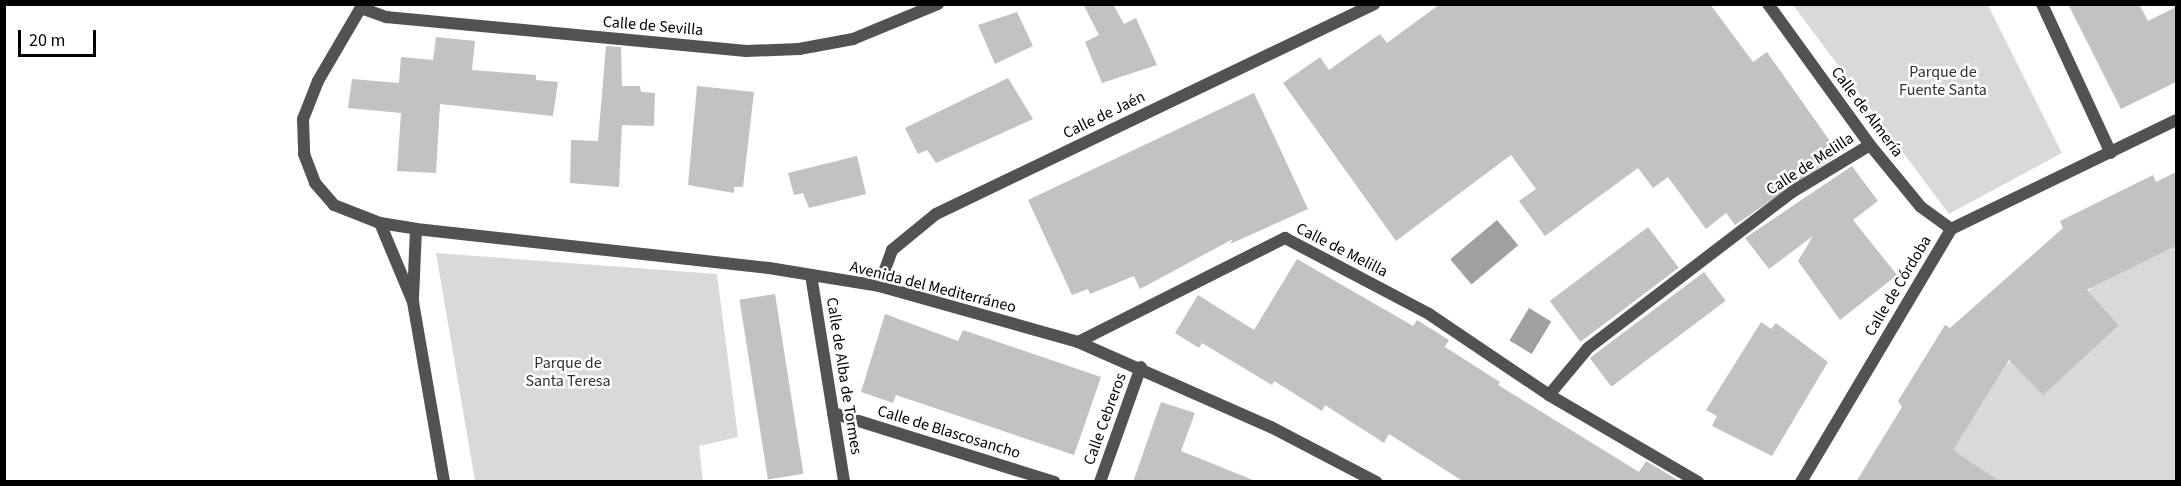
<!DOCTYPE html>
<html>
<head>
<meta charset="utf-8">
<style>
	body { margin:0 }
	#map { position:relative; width:2181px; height:486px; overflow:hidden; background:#fff; font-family:"Source Sans 3",sans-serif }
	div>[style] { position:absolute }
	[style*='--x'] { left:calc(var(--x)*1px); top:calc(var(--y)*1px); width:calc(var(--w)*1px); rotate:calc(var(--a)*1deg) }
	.green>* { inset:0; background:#d9d9d9 }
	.water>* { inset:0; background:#a0a0a0; transform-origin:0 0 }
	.building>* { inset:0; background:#c2c2c2; transform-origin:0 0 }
	.street>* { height:12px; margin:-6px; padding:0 6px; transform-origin:6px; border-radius:6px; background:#525252 }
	span { translate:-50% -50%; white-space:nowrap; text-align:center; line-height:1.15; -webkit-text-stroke:5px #fff; paint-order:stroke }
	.street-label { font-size:16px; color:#000 }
	.park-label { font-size:16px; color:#303030 }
	.frame { position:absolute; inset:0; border:6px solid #000; pointer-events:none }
	.scale { position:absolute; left:18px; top:30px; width:78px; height:27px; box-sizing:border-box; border:3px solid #000; border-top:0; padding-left:8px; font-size:18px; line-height:21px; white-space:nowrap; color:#000; -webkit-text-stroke:4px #fff; paint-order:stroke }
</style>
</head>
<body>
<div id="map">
	<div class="green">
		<div style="clip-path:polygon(1793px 5px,1988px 5px,2062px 153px,1949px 214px)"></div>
		<div style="clip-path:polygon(2176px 246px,2176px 481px,1987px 481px,1990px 475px,1968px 460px,1943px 465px,2006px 365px,2025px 349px,2119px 325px,2100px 304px,2087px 316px,2075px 303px,2093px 287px)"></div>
		<div style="clip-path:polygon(436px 253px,717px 274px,738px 437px,699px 446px,703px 481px,475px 481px)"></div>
	</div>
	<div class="water">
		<div style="left:1497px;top:220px;width:33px;height:61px;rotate:50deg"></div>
		<div style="left:1529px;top:308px;width:26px;height:38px;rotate:31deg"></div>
	</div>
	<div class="building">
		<div style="clip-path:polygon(1083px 4px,1113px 4px,1124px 24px,1136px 18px,1157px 65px,1102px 83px,1085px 42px,1099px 35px)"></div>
		<div style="clip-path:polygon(1440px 4px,1710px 4px,1753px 62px,1767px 52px,1839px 154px,1735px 225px,1726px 213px,1706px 229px,1668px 177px,1653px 188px,1638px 168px,1545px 236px,1519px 201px,1536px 189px,1511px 155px,1396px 241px,1283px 83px,1320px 57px,1329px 70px,1380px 34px,1387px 43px)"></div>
		<div style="clip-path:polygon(2068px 4px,2139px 4px,2148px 21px,2176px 7px,2176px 82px,2121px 109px)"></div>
		<div style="clip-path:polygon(1017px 12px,1033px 46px,995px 64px,978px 25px)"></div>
		<div style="clip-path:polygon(436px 37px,475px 41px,472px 70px,536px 75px,536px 80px,558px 82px,553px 116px,440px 104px,436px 173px,397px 171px,401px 113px,348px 108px,352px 79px,399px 83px,401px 57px,433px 60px)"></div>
		<div style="clip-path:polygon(606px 46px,621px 47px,622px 86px,640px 86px,641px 92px,655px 93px,654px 126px,622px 125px,619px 187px,570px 183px,571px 140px,598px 141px)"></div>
		<div style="clip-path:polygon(1008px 78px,1033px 119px,936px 163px,927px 150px,918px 154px,905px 128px)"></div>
		<div style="clip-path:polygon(697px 86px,754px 92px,743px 187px,734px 187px,734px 193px,688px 185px)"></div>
		<div style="clip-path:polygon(1254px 93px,1308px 209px,1230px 244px,1233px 239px,1140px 289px,1134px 276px,1090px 294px,1088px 289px,1072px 295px,1028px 200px)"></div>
		<div style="clip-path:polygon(857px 156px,866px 194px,809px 208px,803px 193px,794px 195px,788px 173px)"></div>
		<div style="clip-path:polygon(1852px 166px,1878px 201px,1853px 220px,1897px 275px,1840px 320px,1798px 261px,1813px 236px,1769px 269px,1745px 238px)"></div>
		<div style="clip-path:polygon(2176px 172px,2176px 246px,2087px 290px,2119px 325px,2043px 395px,2009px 360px,1953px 450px,2001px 482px,1856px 482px,1902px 407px,1898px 401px,1945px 325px,1950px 328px,2063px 228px,2060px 221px,2153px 175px,2156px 182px)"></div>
		<div style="left:1648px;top:227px;width:51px;height:123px;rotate:53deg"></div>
		<div style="clip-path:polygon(1297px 259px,1413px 326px,1417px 320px,1449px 340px,1445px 347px,1500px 382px,1498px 385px,1639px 472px,1646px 461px,1681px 482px,1464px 482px,1389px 434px,1384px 443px,1325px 405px,1322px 411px,1274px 381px,1272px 385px,1202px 343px,1199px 348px,1175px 333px,1198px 295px,1254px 330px)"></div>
		<div style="left:1704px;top:272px;width:36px;height:143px;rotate:53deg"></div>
		<div style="left:775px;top:294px;width:182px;height:36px;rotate:81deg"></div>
		<div style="clip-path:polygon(885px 314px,958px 341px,963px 330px,1101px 377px,1074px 455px,896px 395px,893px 403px,861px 392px)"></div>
		<div style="clip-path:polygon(1761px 322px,1771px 329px,1776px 323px,1828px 362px,1772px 456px,1712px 426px,1717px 416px,1706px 410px)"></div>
		<div style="clip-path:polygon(1161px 402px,1195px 413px,1181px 451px,1258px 482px,1133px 482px)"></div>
	</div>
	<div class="street">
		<div style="--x:363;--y:4;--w:89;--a:120.3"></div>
		<div style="--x:318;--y:81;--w:41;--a:111.5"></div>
		<div style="--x:303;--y:119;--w:35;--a:88"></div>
		<div style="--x:304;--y:154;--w:31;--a:69"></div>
		<div style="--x:315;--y:183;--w:29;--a:49"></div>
		<div style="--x:334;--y:205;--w:49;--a:21.4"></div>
		<div style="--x:380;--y:223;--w:36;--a:9"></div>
		<div style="--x:416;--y:229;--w:355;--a:6.3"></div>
		<div style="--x:769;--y:268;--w:111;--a:9.3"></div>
		<div style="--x:879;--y:286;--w:207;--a:15.7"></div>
		<div style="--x:1078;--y:342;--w:211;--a:23.8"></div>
		<div style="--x:1271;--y:427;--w:119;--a:27.6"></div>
		<div style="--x:1768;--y:4;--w:174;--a:54.1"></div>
		<div style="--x:1870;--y:145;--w:80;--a:50.6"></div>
		<div style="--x:1921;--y:207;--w:37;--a:36"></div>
		<div style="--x:2042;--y:4;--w:164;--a:65.2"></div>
		<div style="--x:361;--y:8;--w:27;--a:20"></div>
		<div style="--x:386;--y:17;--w:362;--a:5.4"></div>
		<div style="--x:746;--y:51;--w:53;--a:-2.2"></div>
		<div style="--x:799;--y:49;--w:55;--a:-10.5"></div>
		<div style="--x:853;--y:39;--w:92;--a:-22.4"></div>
		<div style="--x:380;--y:223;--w:86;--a:67.3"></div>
		<div style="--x:413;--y:302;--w:183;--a:80.2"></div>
		<div style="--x:811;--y:275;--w:210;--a:80.9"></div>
		<div style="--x:879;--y:286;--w:38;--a:-70"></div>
		<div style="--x:892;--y:250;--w:57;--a:-39.3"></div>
		<div style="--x:936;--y:214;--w:486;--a:-25.6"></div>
		<div style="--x:413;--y:298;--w:69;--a:-87.5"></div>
		<div style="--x:1078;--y:342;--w:232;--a:-26.7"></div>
		<div style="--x:1285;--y:238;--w:163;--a:27.8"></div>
		<div style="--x:1429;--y:314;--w:145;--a:34"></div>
		<div style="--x:1549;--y:395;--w:173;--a:30.3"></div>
		<div style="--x:1549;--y:395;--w:61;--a:-50.3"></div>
		<div style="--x:1588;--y:348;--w:257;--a:-37.4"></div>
		<div style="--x:1792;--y:192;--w:91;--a:-31.1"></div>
		<div style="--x:833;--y:413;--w:232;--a:17.3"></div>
		<div style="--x:1100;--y:482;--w:122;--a:-70.4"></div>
		<div style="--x:1801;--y:482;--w:294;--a:-59.3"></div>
		<div style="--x:1951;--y:229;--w:250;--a:-25.8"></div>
	</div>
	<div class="street-label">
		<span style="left:653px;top:26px;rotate:5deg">Calle de Sevilla</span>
		<span style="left:1867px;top:112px;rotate:53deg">Calle de Almería</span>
		<span style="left:1104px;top:115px;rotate:-26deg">Calle de Jaén</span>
		<span style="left:1810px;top:164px;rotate:-33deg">Calle de Melilla</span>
		<span style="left:1342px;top:250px;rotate:27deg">Calle de Melilla</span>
		<span style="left:1898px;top:286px;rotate:-59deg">Calle de Córdoba</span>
		<span style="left:933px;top:287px;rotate:14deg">Avenida del Mediterráneo</span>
		<span style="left:844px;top:376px;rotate:81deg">Calle de Alba de Tormes</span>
		<span style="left:1105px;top:419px;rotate:-70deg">Calle Cebreros</span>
		<span style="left:949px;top:432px;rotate:17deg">Calle de Blascosancho</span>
	</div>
	<div class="park-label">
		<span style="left:1943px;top:81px">Parque de<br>Fuente Santa</span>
		<span style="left:568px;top:372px">Parque de<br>Santa Teresa</span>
	</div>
	<div class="frame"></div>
	<div class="scale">20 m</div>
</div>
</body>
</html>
